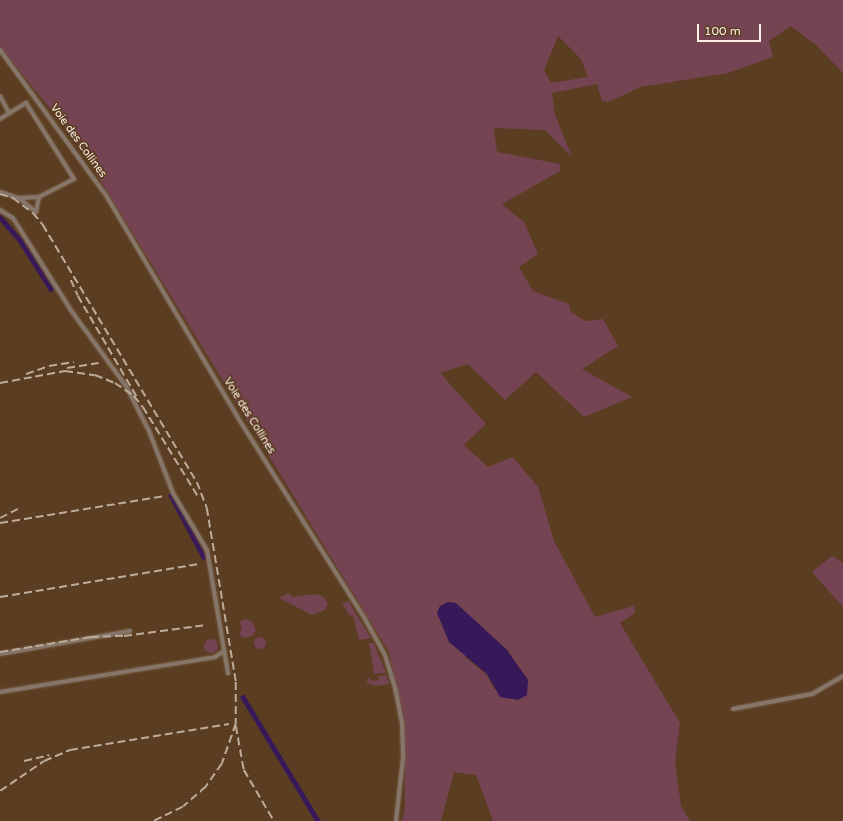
<!DOCTYPE html>
<html>
<head>
<meta charset="utf-8">
<style>
	body { margin:0 }
	#map { position:relative; width:843px; height:821px; overflow:hidden; background:#5b3d21; font-family:"Varela Round",sans-serif }
	div>[style] { position:absolute }
	[style*='--x'] { left:calc(var(--x)*1px); top:calc(var(--y)*1px); width:calc(var(--w)*1px); rotate:calc(var(--a)*1deg) }
	.green>* { inset:0; background:#754453 }
	.round { border-radius:50% }
	.water>* { inset:0; background:#37195a }
	.canal>* { height:4.5px; margin:-2.25px; padding:0 2.25px; transform-origin:2.25px; border-radius:2.25px; background:#37195a }
	.roads { filter:drop-shadow(0 0 1px #755a41) drop-shadow(0 0 1px #755a41) }
	.minor>* { height:4px; margin:-2px; padding:0 2px; transform-origin:2px; border-radius:2px; background:#86766a }
	.rail>* { height:1.5px; margin-top:-0.75px; transform-origin:0; background:repeating-linear-gradient(90deg,#beac9b 0 8px,transparent 0 12px) }
	span { translate:-50% -50%; white-space:nowrap; text-align:center; line-height:1.15; -webkit-text-stroke:3.5px #5b3d21; paint-order:stroke }
	.street-label { font-size:11px; color:#fcf1e7 }
	.scale { position:absolute; left:697px; top:24px; width:64px; height:18px; box-sizing:border-box; border:2px solid #fcf1e7; border-top:0; padding-left:5px; font-size:12px; line-height:14px; white-space:nowrap; color:#fcf1e7; -webkit-text-stroke:3px #5b3d21; paint-order:stroke }
</style>
</head>
<body>
<div id="map">
	<div class="green">
		<div style="clip-path:polygon(evenodd,0 0,843px 0,843px 73px,817px 46px,791px 26px,769px 41px,773px 57px,728px 73px,640px 87px,609px 102px,602px 101px,597px 84px,552px 93px,555px 115px,572px 157px,545px 130px,494px 128px,497px 152px,560px 164px,560px 171px,502px 204px,524px 222px,538px 254px,519px 267px,533px 291px,569px 304px,571px 312px,585px 321px,603px 319px,618px 346px,582px 369px,632px 397px,584px 417px,536px 372px,505px 400px,468px 364px,440px 373px,486px 424px,464px 445px,488px 467px,513px 457px,538px 487px,554px 541px,595px 617px,634px 606px,635px 613px,620px 623px,680px 723px,675px 761px,681px 806px,690px 821px,493px 821px,476px 775px,454px 772px,441px 821px,402px 821px,405px 806px,404px 726px,389px 652px,75px 139px,0 47px,0 0,558px 36px,581px 59px,588px 77px,551px 83px,544px 70px,558px 36px,0 0,456px 604px,507px 650px,528px 680px,494px 689px,487px 675px,466px 658px,456px 604px)"></div>
		<div style="clip-path:polygon(832px 556px,843px 563px,843px 607px,812px 572px)"></div>
		<div style="clip-path:polygon(289px 593px,292px 597px,316px 594px,324px 597px,328px 604px,325px 610px,312px 615px,279px 598px)"></div>
		<div style="clip-path:polygon(349px 601px,353px 609px,371px 638px,359px 640px,353px 615px,350px 616px,342px 604px)"></div>
		<div style="clip-path:polygon(245px 619px,252px 621px,256px 630px,253px 635px,245px 638px,239px 635px,242px 627px,240px 622px)"></div>
		<div class="round" style="left:254px;top:637px;width:12px;height:12px"></div>
		<div class="round" style="left:204px;top:639px;width:14px;height:14px"></div>
		<div style="clip-path:polygon(369px 643px,374px 643px,386px 673px,374px 674px)"></div>
		<div style="clip-path:polygon(386px 675px,389px 684px,376px 686px,367px 683px,368px 676px,372px 681px,379px 680px,378px 676px)"></div>
	</div>
	<div class="water">
		<div style="clip-path:polygon(448px 602px,456px 603px,507px 650px,528px 680px,527px 695px,518px 700px,500px 697px,487px 674px,449px 642px,437px 613px,440px 606px)"></div>
	</div>
	<div class="canal">
		<div style="--x:0;--y:217;--w:30;--a:49"></div>
		<div style="--x:20;--y:240;--w:58;--a:57.7"></div>
		<div style="--x:171;--y:495;--w:70;--a:62"></div>
		<div style="--x:243;--y:697;--w:145;--a:58.8"></div>
	</div>
	<div class="roads">
		<div class="minor">
			<div style="--x:0;--y:50;--w:182;--a:53.9"></div>
			<div style="--x:107;--y:197;--w:257;--a:59.3"></div>
			<div style="--x:238;--y:418;--w:238;--a:57.7"></div>
			<div style="--x:365;--y:619;--w:41;--a:60.9"></div>
			<div style="--x:385;--y:655;--w:34;--a:73"></div>
			<div style="--x:395;--y:687;--w:38;--a:79"></div>
			<div style="--x:402;--y:724;--w:34;--a:88"></div>
			<div style="--x:403;--y:758;--w:63;--a:96.3"></div>
			<div style="--x:0;--y:96;--w:19;--a:62"></div>
			<div style="--x:0;--y:119;--w:31;--a:-32"></div>
			<div style="--x:26;--y:103;--w:90;--a:57.7"></div>
			<div style="--x:74;--y:179;--w:39;--a:153"></div>
			<div style="--x:39;--y:197;--w:15;--a:101"></div>
			<div style="--x:36;--y:212;--w:22;--a:-141"></div>
			<div style="--x:0;--y:192;--w:20;--a:18"></div>
			<div style="--x:19;--y:198;--w:20;--a:-3"></div>
			<div style="--x:0;--y:210;--w:15;--a:32"></div>
			<div style="--x:13;--y:218;--w:107;--a:57.9"></div>
			<div style="--x:70;--y:309;--w:95;--a:54"></div>
			<div style="--x:126;--y:386;--w:51;--a:62.9"></div>
			<div style="--x:149;--y:431;--w:66;--a:68.8"></div>
			<div style="--x:173;--y:493;--w:66;--a:59.2"></div>
			<div style="--x:207;--y:550;--w:125;--a:80.3"></div>
			<div style="--x:0;--y:654;--w:132;--a:-10"></div>
			<div style="--x:0;--y:692;--w:218;--a:-9.2"></div>
			<div style="--x:215;--y:657;--w:11;--a:-34"></div>
			<div style="--x:733;--y:709;--w:80;--a:-10.8"></div>
			<div style="--x:812;--y:694;--w:36;--a:-30"></div>
		</div>
	</div>
	<div class="rail">
		<div style="--x:0;--y:194;--w:14;--a:17"></div>
		<div style="--x:13;--y:198;--w:25;--a:37"></div>
		<div style="--x:33;--y:213;--w:16;--a:50"></div>
		<div style="--x:43;--y:225;--w:300;--a:59.1"></div>
		<div style="--x:197;--y:482;--w:28;--a:69"></div>
		<div style="--x:207;--y:508;--w:176;--a:80.5"></div>
		<div style="--x:236;--y:682;--w:42;--a:90"></div>
		<div style="--x:236;--y:724;--w:42;--a:109.3"></div>
		<div style="--x:222;--y:764;--w:28;--a:125"></div>
		<div style="--x:206;--y:787;--w:30;--a:139"></div>
		<div style="--x:183;--y:807;--w:32;--a:154"></div>
		<div style="--x:71;--y:280;--w:17;--a:66"></div>
		<div style="--x:78;--y:296;--w:117;--a:59.7"></div>
		<div style="--x:67;--y:368;--w:32;--a:-9"></div>
		<div style="--x:26;--y:374;--w:24;--a:-19"></div>
		<div style="--x:49;--y:366;--w:25;--a:-9"></div>
		<div style="--x:0;--y:383;--w:66;--a:-10.5"></div>
		<div style="--x:65;--y:371;--w:30;--a:8"></div>
		<div style="--x:95;--y:375;--w:22;--a:22"></div>
		<div style="--x:115;--y:383;--w:23;--a:34"></div>
		<div style="--x:134;--y:396;--w:14;--a:51"></div>
		<div style="--x:143;--y:407;--w:107;--a:58.4"></div>
		<div style="--x:0;--y:518;--w:20;--a:-27"></div>
		<div style="--x:0;--y:523;--w:167;--a:-9.3"></div>
		<div style="--x:0;--y:597;--w:203;--a:-9.4"></div>
		<div style="--x:0;--y:652;--w:92;--a:-9.4"></div>
		<div style="--x:91;--y:637;--w:33;--a:-2"></div>
		<div style="--x:124;--y:636;--w:83;--a:-7.6"></div>
		<div style="--x:236;--y:726;--w:45;--a:79.7"></div>
		<div style="--x:244;--y:770;--w:59;--a:59.5"></div>
		<div style="--x:24;--y:761;--w:26;--a:-13"></div>
		<div style="--x:0;--y:791;--w:53;--a:-34.3"></div>
		<div style="--x:44;--y:761;--w:28;--a:-23"></div>
		<div style="--x:70;--y:750;--w:161;--a:-9.3"></div>
	</div>
	<div class="street-label">
		<span style="left:78px;top:141px;rotate:54deg">Voie des Collines</span>
		<span style="left:249px;top:416px;rotate:58deg">Voie des Collines</span>
	</div>
	<div class="scale">100 m</div>
</div>
</body>
</html>
